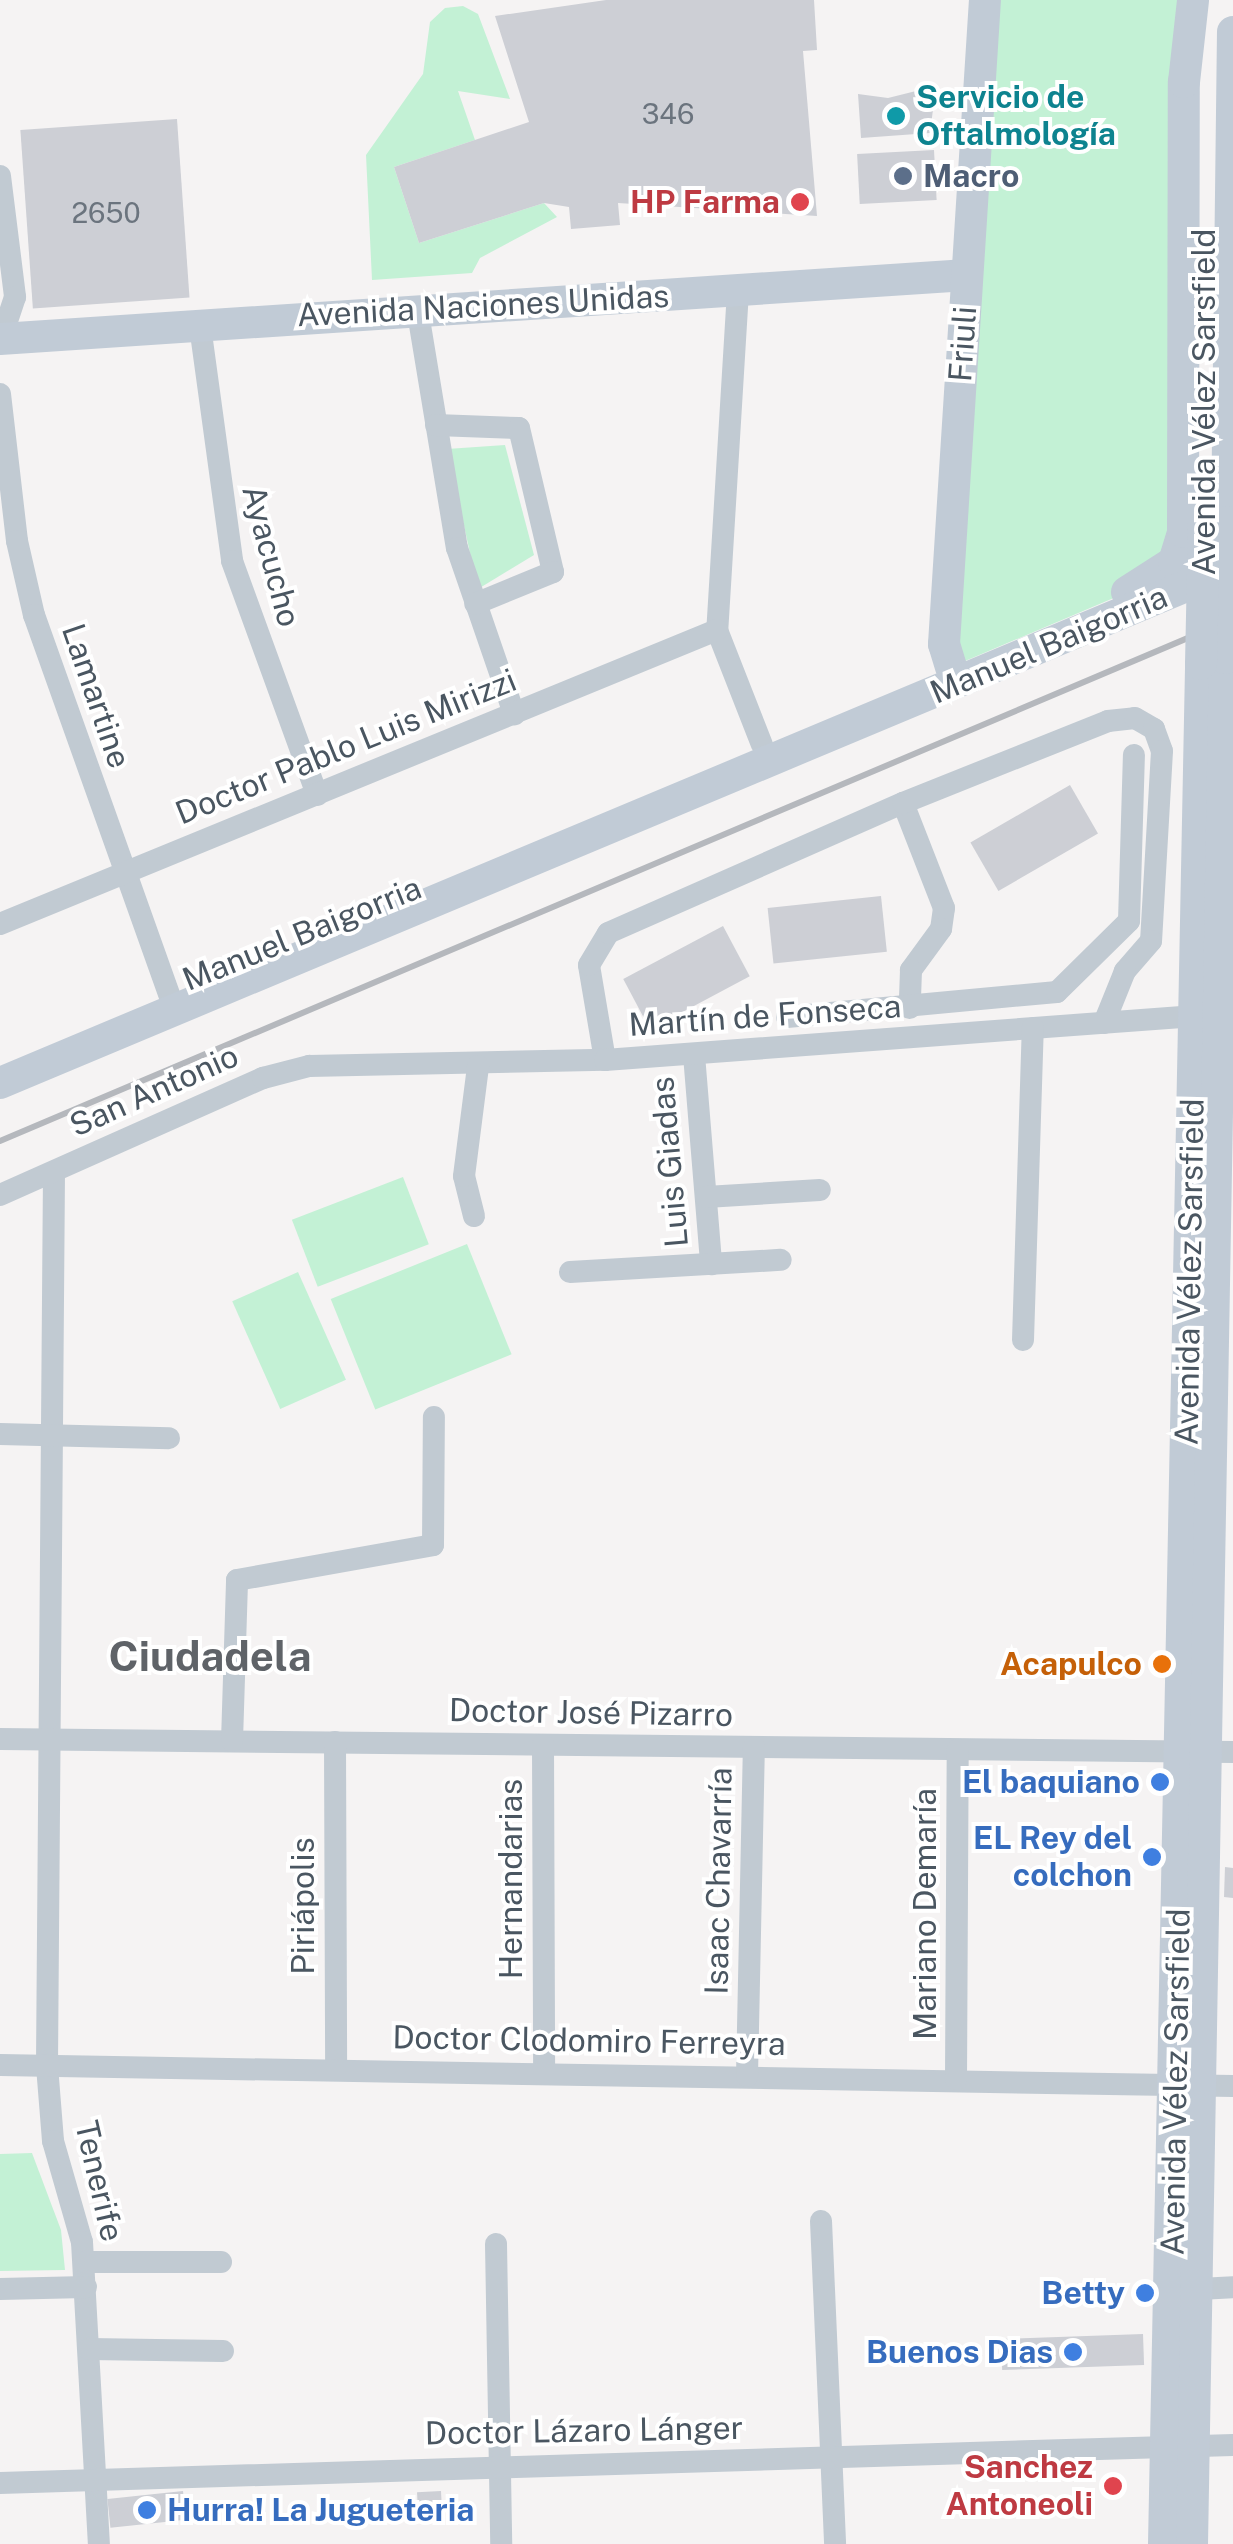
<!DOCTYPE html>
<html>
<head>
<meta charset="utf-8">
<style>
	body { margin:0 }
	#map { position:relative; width:1233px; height:2544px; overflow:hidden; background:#f5f3f3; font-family:"Public Sans",sans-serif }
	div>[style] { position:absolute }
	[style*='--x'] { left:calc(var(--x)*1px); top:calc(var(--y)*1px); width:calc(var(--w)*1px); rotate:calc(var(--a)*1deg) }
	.green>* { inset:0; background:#c3f1d5; transform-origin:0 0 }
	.building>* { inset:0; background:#cdcfd5; transform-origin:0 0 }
	.street>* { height:22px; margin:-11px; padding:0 11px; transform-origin:11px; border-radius:11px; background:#c1cad2 }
	.secondary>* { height:32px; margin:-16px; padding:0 16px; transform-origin:16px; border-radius:16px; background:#c1cbd6 }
	.rail>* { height:6px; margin:-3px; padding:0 3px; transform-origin:3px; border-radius:3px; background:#b5b8bd }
	.secondary-bridge>* { height:32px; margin:-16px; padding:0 16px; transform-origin:16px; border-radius:16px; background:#c1cbd6 }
	.dots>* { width:28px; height:28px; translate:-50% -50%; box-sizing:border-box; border:5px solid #fff; border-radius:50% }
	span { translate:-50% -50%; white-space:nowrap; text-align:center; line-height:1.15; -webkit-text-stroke:8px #fff; paint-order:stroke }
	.number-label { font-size:28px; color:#6b747e }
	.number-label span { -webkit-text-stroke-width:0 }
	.culture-label { font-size:32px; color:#0d838f; font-weight:700 }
	.left { translate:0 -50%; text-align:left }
	.service-label { font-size:32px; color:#4e5e75; font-weight:700 }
	.health-label { font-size:32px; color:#be3a42; font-weight:700 }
	.right { translate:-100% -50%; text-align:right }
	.street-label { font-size:32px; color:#4a5661 }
	.food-label { font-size:32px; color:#c56008; font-weight:700 }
	.shop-label { font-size:32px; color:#366cbe; font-weight:700 }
	.district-label { font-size:42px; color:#5f6368; font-weight:700 }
</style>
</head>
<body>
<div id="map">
	<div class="green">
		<div style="clip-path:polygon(985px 0,1193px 0,1183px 532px,1149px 583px,951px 667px)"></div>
		<div style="clip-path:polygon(463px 6px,478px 14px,510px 99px,458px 91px,475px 140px,394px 167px,419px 243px,544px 203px,557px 217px,480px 258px,472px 273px,372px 280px,366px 155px,423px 74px,430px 22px,445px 8px)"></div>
		<div style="clip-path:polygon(505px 445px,534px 555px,478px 589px,447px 449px)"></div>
		<div style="left:403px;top:1177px;width:72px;height:119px;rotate:69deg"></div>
		<div style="left:467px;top:1244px;width:119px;height:147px;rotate:68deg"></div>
		<div style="left:298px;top:1272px;width:118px;height:72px;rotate:66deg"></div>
		<div style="clip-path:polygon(32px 2153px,61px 2230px,65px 2270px,0 2271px,0 2154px)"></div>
	</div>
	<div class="building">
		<div style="clip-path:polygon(606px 0,814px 0,817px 50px,803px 51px,817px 216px,618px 203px,620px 225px,571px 229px,569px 207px,544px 203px,419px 243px,394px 167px,529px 122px,495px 16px)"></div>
		<div style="clip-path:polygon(936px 86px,930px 133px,861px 138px,858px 94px,888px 98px)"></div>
		<div style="left:177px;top:119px;width:179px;height:157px;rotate:86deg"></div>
		<div style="left:934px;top:150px;width:50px;height:77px;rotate:87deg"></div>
		<div style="left:1070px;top:785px;width:56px;height:115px;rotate:60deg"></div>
		<div style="left:881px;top:896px;width:56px;height:114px;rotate:84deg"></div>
		<div style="left:723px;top:926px;width:57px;height:113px;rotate:62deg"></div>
		<div style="clip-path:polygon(1225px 1867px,1233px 1868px,1233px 1898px,1224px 1897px)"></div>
		<div style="left:1143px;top:2334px;width:31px;height:142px;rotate:88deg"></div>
		<div style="left:183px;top:2491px;width:29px;height:76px;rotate:84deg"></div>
		<div style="left:441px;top:2491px;width:19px;height:24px;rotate:87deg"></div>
	</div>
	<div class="street">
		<div style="--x:0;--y:176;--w:122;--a:82.9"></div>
		<div style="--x:15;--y:297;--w:47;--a:108.4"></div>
		<div style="--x:738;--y:291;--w:340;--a:93.5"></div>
		<div style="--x:717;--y:630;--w:123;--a:68.6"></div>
		<div style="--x:417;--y:307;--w:244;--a:80.6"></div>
		<div style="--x:457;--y:548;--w:176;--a:71"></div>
		<div style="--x:200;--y:326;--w:237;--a:82.2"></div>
		<div style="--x:232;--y:561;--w:249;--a:70"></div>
		<div style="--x:0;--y:394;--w:148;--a:83.4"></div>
		<div style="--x:17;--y:541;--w:76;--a:77.1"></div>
		<div style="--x:34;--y:615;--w:418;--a:70.4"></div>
		<div style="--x:436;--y:425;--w:83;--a:2.1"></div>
		<div style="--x:519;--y:428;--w:148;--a:76.7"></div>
		<div style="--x:553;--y:572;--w:84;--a:157.7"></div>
		<div style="--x:903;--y:803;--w:113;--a:68.7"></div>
		<div style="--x:944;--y:908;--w:21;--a:98"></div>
		<div style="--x:941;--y:929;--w:51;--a:126.2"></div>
		<div style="--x:911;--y:970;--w:38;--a:92"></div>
		<div style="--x:0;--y:924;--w:775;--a:-22.3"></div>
		<div style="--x:787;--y:1017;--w:271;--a:-5.3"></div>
		<div style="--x:1057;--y:992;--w:101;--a:-44.6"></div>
		<div style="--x:1129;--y:921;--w:166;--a:-88.3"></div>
		<div style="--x:694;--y:1055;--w:210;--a:85.3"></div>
		<div style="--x:605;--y:1060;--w:96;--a:-99.6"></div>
		<div style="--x:589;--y:965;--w:37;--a:-59"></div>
		<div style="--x:608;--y:933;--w:322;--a:-23.8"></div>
		<div style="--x:903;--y:803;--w:221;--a:-21.8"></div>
		<div style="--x:1108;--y:721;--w:27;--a:-6"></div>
		<div style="--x:1135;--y:718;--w:22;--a:30"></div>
		<div style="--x:1154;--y:729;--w:23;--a:70"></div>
		<div style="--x:1162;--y:751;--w:190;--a:93.3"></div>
		<div style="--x:1151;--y:941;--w:40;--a:131"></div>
		<div style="--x:1125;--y:971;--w:56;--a:112"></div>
		<div style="--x:54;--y:1172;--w:894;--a:90.45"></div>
		<div style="--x:47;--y:2066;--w:75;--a:85.4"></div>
		<div style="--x:53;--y:2141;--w:105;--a:74"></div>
		<div style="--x:82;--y:2242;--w:302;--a:86.8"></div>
		<div style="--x:0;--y:1195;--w:288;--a:-24"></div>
		<div style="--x:263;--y:1078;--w:48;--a:-14.6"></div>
		<div style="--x:309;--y:1066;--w:296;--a:-1.2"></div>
		<div style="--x:605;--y:1060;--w:592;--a:-4.27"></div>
		<div style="--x:706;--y:1197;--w:114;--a:-3.5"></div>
		<div style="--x:474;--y:1216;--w:41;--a:-104"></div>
		<div style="--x:464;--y:1176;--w:111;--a:-82.7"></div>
		<div style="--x:570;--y:1272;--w:211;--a:-3.3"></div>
		<div style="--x:1023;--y:1340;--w:312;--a:-88.2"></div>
		<div style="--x:0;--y:1434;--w:169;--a:1.4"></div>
		<div style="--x:0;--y:1739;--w:1233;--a:0.6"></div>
		<div style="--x:232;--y:1741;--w:161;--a:-88.2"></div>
		<div style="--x:237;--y:1580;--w:199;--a:-10.1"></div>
		<div style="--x:433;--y:1545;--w:128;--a:-89.6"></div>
		<div style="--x:335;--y:1742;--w:327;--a:89.8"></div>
		<div style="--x:543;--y:1745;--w:328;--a:89.8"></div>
		<div style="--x:0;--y:2065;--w:1233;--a:0.98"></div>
		<div style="--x:747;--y:2076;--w:329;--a:-88.8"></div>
		<div style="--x:956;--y:2079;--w:329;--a:-89.7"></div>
		<div style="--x:821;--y:2221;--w:323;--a:87.5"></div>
		<div style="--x:496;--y:2244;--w:300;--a:89"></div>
		<div style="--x:84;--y:2262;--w:137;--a:0"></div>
		<div style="--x:0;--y:2289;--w:86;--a:-1.3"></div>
		<div style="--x:1199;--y:2289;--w:34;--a:-3"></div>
		<div style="--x:89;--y:2349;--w:134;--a:0.9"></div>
		<div style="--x:0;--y:2483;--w:1234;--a:-1.77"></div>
	</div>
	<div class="secondary">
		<div style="--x:0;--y:339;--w:969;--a:-3.79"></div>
		<div style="--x:1227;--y:522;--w:490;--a:-89.3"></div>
		<div style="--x:1127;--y:592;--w:56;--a:-32.6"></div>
		<div style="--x:1174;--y:562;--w:31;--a:-73"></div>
		<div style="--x:1183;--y:532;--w:450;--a:-89.9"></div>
		<div style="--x:1184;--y:82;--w:82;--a:-83.7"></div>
		<div style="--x:951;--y:667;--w:24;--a:-107"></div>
		<div style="--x:944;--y:644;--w:645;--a:-86.36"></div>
		<div style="--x:0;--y:1083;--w:1330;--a:-22.73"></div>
		<div style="--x:1164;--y:2544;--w:1880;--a:-88.87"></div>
		<div style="--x:1192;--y:2544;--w:1886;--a:-89"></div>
	</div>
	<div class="rail">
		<div style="--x:0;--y:1141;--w:1339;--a:-22.95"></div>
	</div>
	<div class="secondary-bridge">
		<div style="--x:1225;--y:658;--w:136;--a:-89.2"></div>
		<div style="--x:1201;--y:664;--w:141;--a:-88.8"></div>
	</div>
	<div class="dots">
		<div style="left:896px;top:116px;background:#0f9aa8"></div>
		<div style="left:903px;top:176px;background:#5c6f8a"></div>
		<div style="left:800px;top:202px;background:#e0444e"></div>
		<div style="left:1162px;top:1664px;background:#e8710a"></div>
		<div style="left:1160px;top:1782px;background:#3f7fe0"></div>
		<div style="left:1152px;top:1857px;background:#3f7fe0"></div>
		<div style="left:1145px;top:2293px;background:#3f7fe0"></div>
		<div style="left:1073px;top:2352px;background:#3f7fe0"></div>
		<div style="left:1113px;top:2486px;background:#e0444e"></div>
		<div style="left:147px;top:2510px;background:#3f7fe0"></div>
	</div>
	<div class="number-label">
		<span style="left:668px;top:114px">346</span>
		<span style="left:106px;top:213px">2650</span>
	</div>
	<div class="culture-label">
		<span class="left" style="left:916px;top:116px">Servicio de<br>Oftalmología</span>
	</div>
	<div class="service-label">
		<span class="left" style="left:923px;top:176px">Macro</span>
	</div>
	<div class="health-label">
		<span class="right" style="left:780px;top:202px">HP Farma</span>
		<span class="right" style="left:1093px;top:2486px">Sanchez<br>Antoneoli</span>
	</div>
	<div class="street-label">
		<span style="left:483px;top:306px;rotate:-3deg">Avenida Naciones Unidas</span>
		<span style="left:963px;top:344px;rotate:-86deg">Friuli</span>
		<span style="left:1204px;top:402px;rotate:-90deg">Avenida Vélez Sarsfield</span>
		<span style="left:271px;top:556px;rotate:75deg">Ayacucho</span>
		<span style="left:1049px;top:645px;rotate:-23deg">Manuel Baigorria</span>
		<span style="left:96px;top:696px;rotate:71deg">Lamartine</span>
		<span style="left:346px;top:747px;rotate:-22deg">Doctor Pablo Luis Mirizzi</span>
		<span style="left:302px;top:934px;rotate:-22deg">Manuel Baigorria</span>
		<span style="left:765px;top:1016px;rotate:-4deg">Martín de Fonseca</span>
		<span style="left:154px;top:1091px;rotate:-24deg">San Antonio</span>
		<span style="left:670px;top:1162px;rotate:-95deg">Luis Giadas</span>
		<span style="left:1190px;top:1272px;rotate:-89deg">Avenida Vélez Sarsfield</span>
		<span style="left:591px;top:1713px;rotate:1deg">Doctor José Pizarro</span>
		<span style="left:511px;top:1879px;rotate:-90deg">Hernandarias</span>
		<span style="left:719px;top:1881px;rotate:-89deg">Isaac Chavarría</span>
		<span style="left:303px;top:1906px;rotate:-90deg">Piriápolis</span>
		<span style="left:925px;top:1914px;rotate:-90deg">Mariano Demaría</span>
		<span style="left:589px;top:2041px;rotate:1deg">Doctor Clodomiro Ferreyra</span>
		<span style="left:1176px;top:2082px;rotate:-89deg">Avenida Vélez Sarsfield</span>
		<span style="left:99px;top:2181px;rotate:77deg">Tenerife</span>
		<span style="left:584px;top:2431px;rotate:-1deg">Doctor Lázaro Lánger</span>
	</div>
	<div class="food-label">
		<span class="right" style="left:1142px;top:1664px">Acapulco</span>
	</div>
	<div class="shop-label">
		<span class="right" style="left:1140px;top:1782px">El baquiano</span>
		<span class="right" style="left:1132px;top:1857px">EL Rey del<br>colchon</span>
		<span class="right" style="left:1125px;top:2293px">Betty</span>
		<span class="right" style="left:1053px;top:2352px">Buenos Dias</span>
		<span class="left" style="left:167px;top:2510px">Hurra! La Jugueteria</span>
	</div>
	<div class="district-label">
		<span style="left:210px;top:1656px">Ciudadela</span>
	</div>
</div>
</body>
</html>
